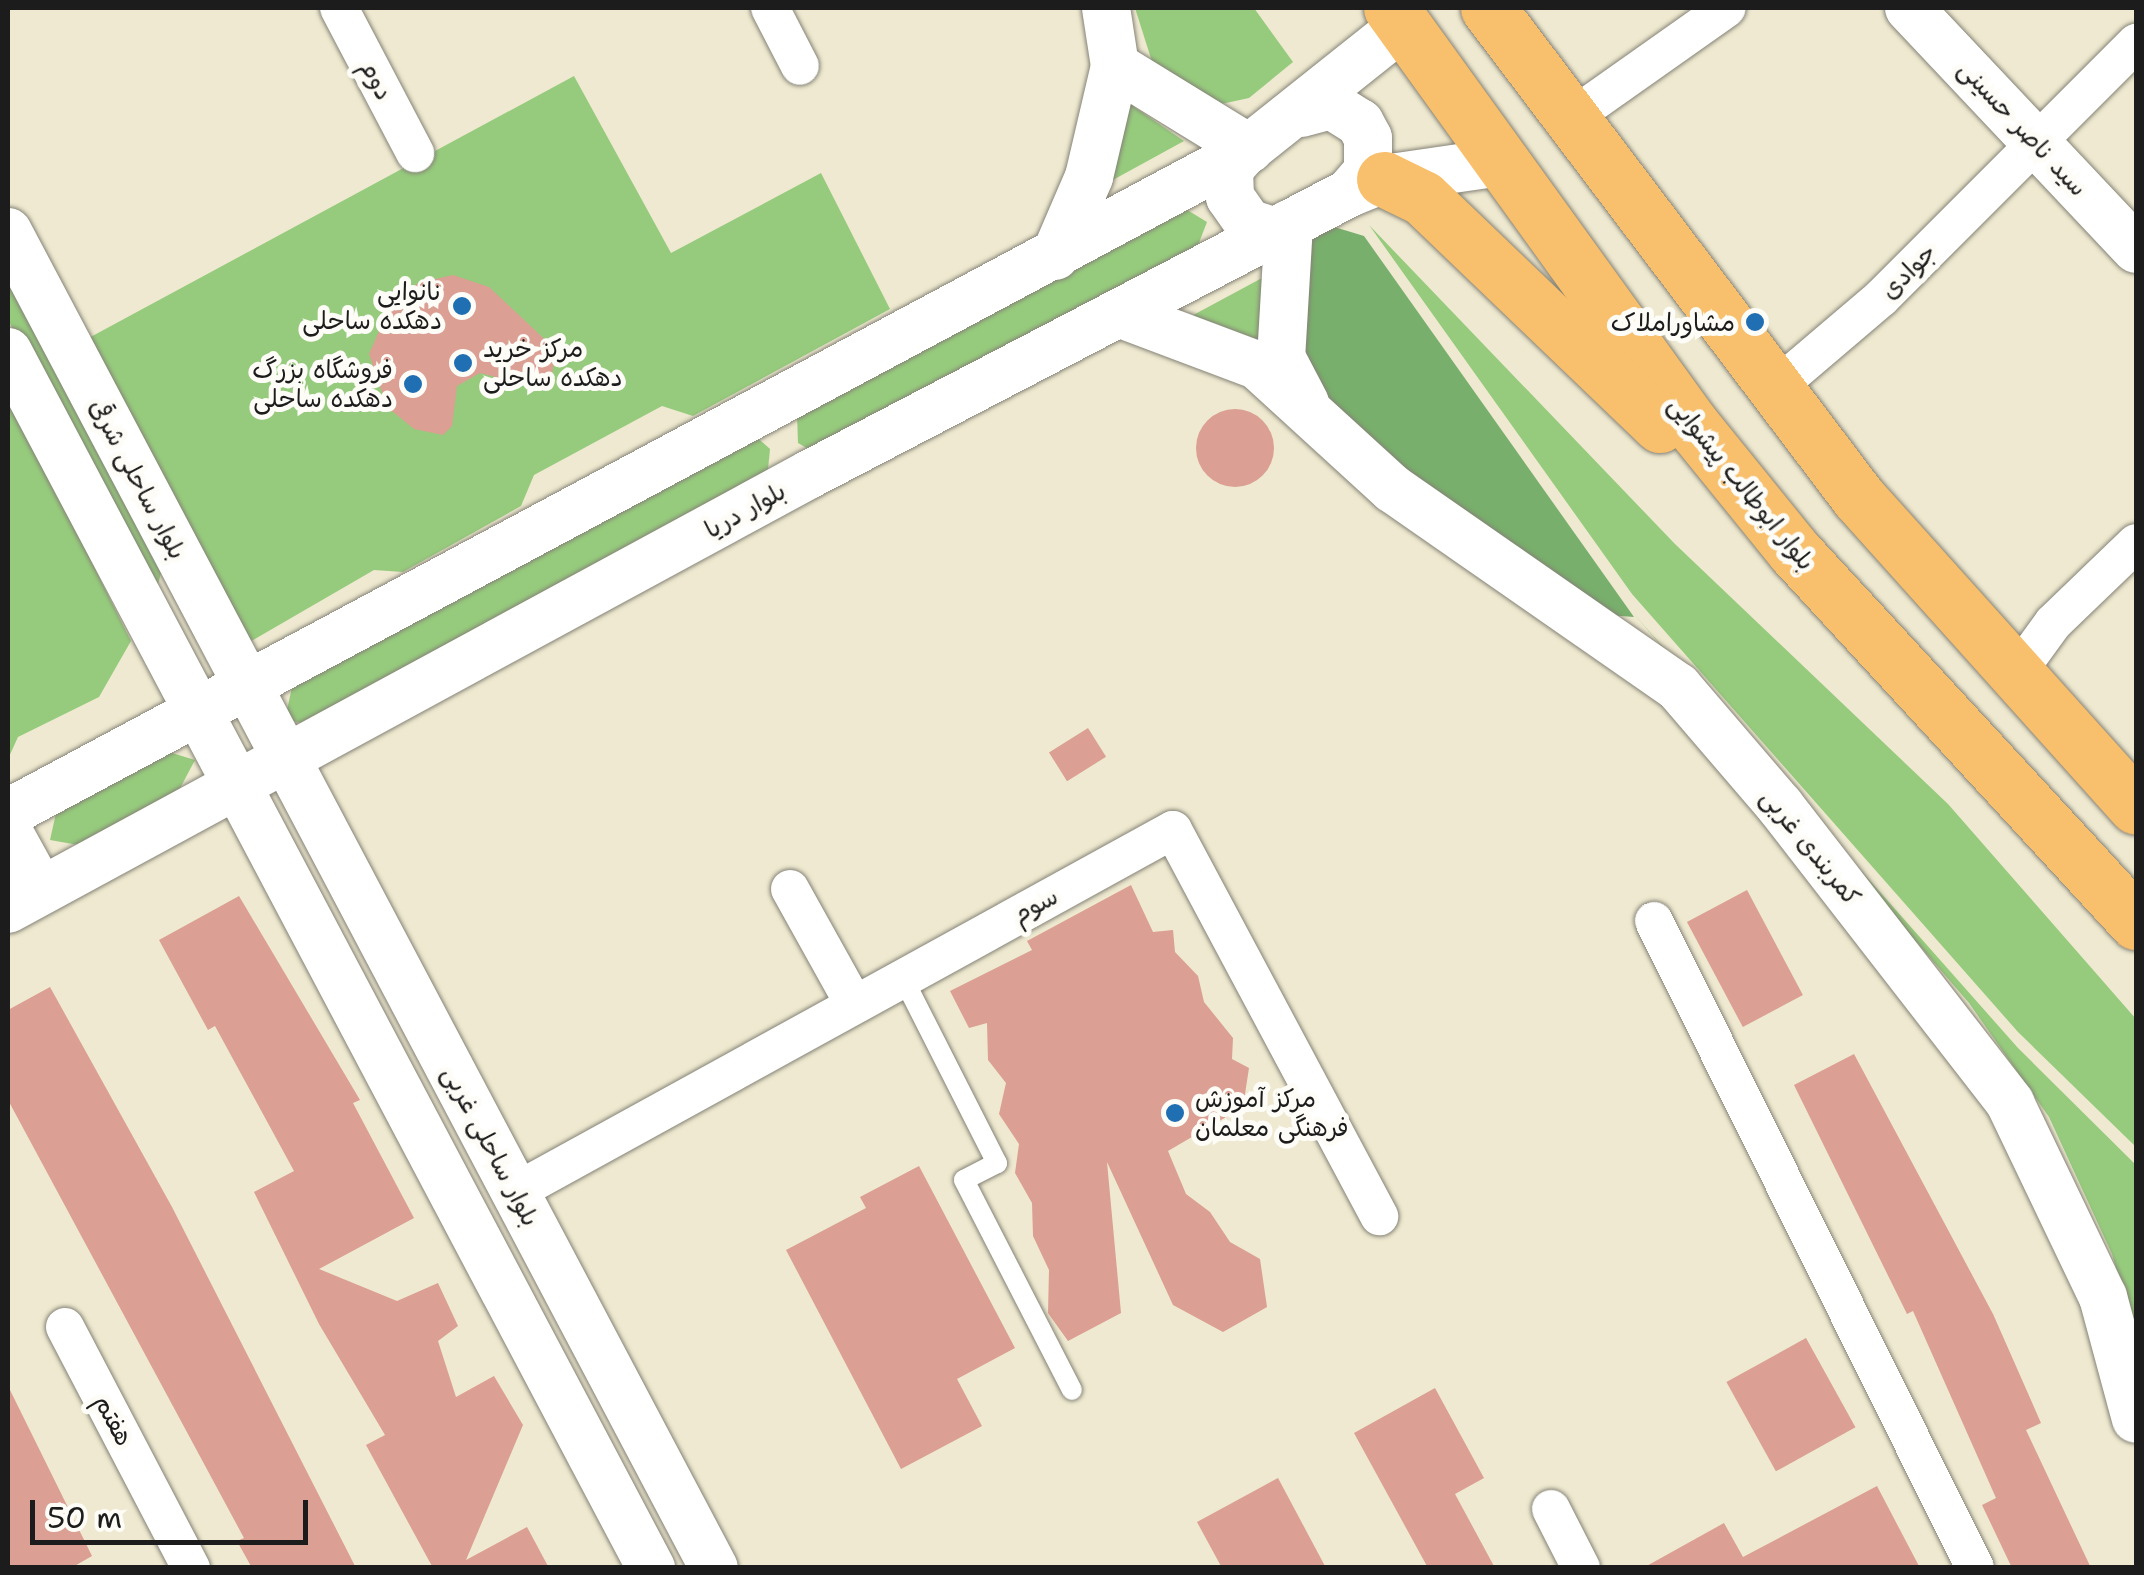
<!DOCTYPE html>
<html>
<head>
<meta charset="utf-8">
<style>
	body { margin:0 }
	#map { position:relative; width:2144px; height:1575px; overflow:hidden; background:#eee9d0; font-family:"Shantell Sans","Playpen Sans Arabic",sans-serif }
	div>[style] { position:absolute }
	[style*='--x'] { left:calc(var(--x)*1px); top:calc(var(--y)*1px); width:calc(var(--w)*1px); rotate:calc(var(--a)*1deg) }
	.green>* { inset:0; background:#96cb7d }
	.forest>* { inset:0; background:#78af6c }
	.building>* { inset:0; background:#db9f93; transform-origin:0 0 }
	.round { border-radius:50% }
	.roads { filter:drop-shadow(0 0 2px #858276) drop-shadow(0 0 2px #858276) }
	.service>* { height:20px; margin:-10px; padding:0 10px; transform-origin:10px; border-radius:10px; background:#fff }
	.minor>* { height:38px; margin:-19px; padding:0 19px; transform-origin:19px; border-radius:19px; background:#fff }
	.tertiary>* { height:48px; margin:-24px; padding:0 24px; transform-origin:24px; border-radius:24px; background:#fff }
	.trunk>* { height:55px; margin:-27.5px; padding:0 27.5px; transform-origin:27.5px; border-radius:27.5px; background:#f8bf6c }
	.dots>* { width:28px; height:28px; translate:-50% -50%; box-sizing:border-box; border:5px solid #fdfcf7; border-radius:50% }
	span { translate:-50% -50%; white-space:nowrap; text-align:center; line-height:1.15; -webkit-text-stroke:10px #fdfcf7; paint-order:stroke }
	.street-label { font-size:25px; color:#1c1c1c }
	.poi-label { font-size:25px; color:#1c1c1c }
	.right { translate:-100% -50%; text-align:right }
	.left { translate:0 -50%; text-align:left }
	.frame { position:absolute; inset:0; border:10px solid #1c1c1c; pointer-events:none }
	.scale { position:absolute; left:30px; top:1500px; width:278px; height:45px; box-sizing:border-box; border:5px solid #1c1c1c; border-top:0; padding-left:12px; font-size:30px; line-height:35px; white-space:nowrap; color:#1c1c1c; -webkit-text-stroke:8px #fdfcf7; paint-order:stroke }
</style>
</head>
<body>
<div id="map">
	<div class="green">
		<div style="clip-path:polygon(1135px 8px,1254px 8px,1293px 62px,1249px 98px,1212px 106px,1154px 68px)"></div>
		<div style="clip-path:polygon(574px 76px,671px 253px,821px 173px,890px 309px,693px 416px,662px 406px,534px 475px,521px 506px,403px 572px,374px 570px,248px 643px,85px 340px)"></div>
		<div style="clip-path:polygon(1127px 102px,1184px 141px,1111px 181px)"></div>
		<div style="clip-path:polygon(1179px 205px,1207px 222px,1197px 248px,817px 454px,798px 443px,797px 414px)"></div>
		<div style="clip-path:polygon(1369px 225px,1675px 544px,1948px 804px,2136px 1019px,2136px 1147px,2018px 1032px,1632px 594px)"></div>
		<div style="clip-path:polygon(8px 277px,162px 570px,158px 584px,145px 583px,8px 320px)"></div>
		<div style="clip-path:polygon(1262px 278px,1262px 351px,1184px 320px)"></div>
		<div style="clip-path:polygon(8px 394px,131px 641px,99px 697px,18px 737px,8px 759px)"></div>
		<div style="clip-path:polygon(751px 432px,770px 449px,767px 480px,313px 726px,285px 719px,292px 687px)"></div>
		<div style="clip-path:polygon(1633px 613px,2018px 1048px,2136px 1165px,2136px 1336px,2112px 1254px,2049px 1117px,1969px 1003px)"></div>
		<div style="clip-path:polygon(159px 749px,195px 760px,177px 794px,84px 846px,50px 840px,58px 804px)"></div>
	</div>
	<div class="forest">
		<div style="clip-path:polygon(1331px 226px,1364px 236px,1634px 617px,1594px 614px,1405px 482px,1328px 408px,1294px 354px,1301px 242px)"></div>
	</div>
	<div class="building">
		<div style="clip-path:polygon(453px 275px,489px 287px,556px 350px,552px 374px,538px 388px,480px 373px,457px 386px,452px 426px,443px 435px,414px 429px,387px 407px,369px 354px,390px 306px,418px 283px)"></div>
		<div class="round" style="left:1196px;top:409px;width:78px;height:78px"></div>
		<div style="left:1088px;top:728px;width:34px;height:46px;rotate:58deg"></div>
		<div style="clip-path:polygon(1131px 885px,1153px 932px,1173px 930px,1175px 952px,1198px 976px,1204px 1002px,1233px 1038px,1232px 1059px,1249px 1068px,1243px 1107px,1168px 1151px,1186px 1194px,1210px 1212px,1230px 1242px,1260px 1259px,1267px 1307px,1223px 1332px,1173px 1305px,1107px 1162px,1121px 1313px,1068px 1341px,1048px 1313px,1049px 1270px,1033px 1236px,1032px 1203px,1015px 1173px,1019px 1144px,999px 1114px,1006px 1083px,988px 1060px,987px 1023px,969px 1028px,950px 991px,1032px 950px,1027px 941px)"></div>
		<div style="left:1747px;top:890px;width:119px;height:68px;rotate:62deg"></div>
		<div style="clip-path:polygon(239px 896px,360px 1100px,353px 1103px,414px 1218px,319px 1269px,397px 1301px,438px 1283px,458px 1326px,438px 1341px,456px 1397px,494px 1376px,523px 1425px,466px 1560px,527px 1527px,549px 1568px,433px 1568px,366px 1445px,385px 1435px,319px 1324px,254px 1192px,294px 1171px,215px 1026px,208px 1030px,159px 940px)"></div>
		<div style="clip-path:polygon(50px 987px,172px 1207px,356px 1568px,252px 1568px,237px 1541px,244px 1538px,8px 1100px,8px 1010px)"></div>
		<div style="clip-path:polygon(1854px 1054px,1993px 1314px,2041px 1423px,2026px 1430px,2091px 1568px,2012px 1568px,1982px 1505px,1996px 1498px,1913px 1311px,1907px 1314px,1794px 1085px)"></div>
		<div style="clip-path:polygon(919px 1166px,1015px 1348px,957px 1379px,982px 1426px,901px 1469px,786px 1250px,866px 1208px,860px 1197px)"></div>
		<div style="left:1806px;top:1338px;width:102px;height:91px;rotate:61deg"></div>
		<div style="clip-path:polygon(8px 1386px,92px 1556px,71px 1568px,8px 1568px)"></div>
		<div style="clip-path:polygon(1435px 1388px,1484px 1478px,1455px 1494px,1495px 1568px,1428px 1568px,1354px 1433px)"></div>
		<div style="clip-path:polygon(1278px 1478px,1326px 1568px,1222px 1568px,1197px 1522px)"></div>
		<div style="clip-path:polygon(1877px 1486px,1920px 1568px,1643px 1568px,1724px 1523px,1743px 1557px)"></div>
	</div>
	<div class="roads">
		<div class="service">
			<div style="--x:902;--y:976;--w:210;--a:63.1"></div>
			<div style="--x:997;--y:1163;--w:37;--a:153"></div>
			<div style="--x:964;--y:1180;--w:236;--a:62.8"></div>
		</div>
		<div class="minor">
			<div style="--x:339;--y:8;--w:164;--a:62.3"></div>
			<div style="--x:770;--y:8;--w:65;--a:62.7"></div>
			<div style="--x:1568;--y:120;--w:194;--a:-35.2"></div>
			<div style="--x:1773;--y:390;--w:142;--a:-40.4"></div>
			<div style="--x:1881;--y:298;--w:361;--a:-45"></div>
			<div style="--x:2016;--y:674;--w:63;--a:-54"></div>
			<div style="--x:2053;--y:623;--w:115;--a:-43.9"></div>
			<div style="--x:790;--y:889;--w:129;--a:60.9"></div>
			<div style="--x:1654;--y:921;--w:722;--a:63.61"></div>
			<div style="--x:515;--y:1192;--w:751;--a:-28.82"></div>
			<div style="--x:1173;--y:830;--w:438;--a:61.9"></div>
			<div style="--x:65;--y:1327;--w:272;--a:62.4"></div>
			<div style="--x:1551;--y:1509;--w:66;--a:63"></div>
		</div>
		<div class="tertiary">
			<div style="--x:1909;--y:8;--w:331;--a:46.7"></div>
			<div style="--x:1115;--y:66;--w:158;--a:31.6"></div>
			<div style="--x:1301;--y:113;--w:31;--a:-15"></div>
			<div style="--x:1331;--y:105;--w:34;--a:32"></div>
			<div style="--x:1360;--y:123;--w:17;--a:62"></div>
			<div style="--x:1368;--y:138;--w:33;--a:90"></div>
			<div style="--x:1368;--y:171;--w:29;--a:131"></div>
			<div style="--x:1243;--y:153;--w:21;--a:131"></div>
			<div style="--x:1229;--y:169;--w:28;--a:88"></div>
			<div style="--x:1230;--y:197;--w:32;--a:55"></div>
			<div style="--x:1248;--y:223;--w:28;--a:18"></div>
			<div style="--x:1289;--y:224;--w:133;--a:93.4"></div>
			<div style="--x:1281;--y:357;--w:52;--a:62.4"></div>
			<div style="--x:8;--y:232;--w:1511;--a:62.15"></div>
			<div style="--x:1055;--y:256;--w:86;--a:-66.7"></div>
			<div style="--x:1089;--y:177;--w:114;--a:-76.8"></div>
			<div style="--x:1115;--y:66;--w:59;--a:-98.8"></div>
			<div style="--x:1121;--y:314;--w:145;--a:20.6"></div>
			<div style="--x:1257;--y:365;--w:184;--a:42.4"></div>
			<div style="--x:1393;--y:489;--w:347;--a:34.8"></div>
			<div style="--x:1678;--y:687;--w:157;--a:49.4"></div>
			<div style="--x:1780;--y:806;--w:376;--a:52.2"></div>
			<div style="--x:2010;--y:1103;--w:215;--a:64.4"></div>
			<div style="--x:2103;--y:1297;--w:126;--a:74.9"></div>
			<div style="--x:8;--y:352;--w:1376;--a:62.13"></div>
			<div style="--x:8;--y:813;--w:1400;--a:-28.12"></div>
			<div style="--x:1243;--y:153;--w:206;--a:-38.5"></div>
			<div style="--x:8;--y:831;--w:68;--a:61.2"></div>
			<div style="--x:8;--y:909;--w:912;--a:-28.48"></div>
			<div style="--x:810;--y:474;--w:608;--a:-27.53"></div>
			<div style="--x:1349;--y:193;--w:38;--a:-22"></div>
			<div style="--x:1384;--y:179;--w:118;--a:-8.3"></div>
		</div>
		<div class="trunk">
			<div style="--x:1391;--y:8;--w:514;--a:54.18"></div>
			<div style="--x:1692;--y:425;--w:162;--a:51"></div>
			<div style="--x:1794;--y:551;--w:505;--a:47.33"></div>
			<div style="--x:1488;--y:8;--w:613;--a:52.89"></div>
			<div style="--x:1858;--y:497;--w:416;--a:48.1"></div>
			<div style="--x:1384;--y:179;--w:43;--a:26"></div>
			<div style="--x:1423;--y:198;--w:328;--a:43.8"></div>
		</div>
	</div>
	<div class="dots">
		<div style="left:462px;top:306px;background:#1f6fb2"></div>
		<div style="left:1755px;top:322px;background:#1f6fb2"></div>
		<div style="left:463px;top:363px;background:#1f6fb2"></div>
		<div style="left:413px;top:384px;background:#1f6fb2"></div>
		<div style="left:1175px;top:1113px;background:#1f6fb2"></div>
	</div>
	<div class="street-label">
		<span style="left:377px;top:80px;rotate:63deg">دوم</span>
		<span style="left:2023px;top:128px;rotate:47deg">سید ناصر حسینی</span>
		<span style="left:1908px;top:271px;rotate:-45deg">جوادی</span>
		<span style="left:138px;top:479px;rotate:62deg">بلوار ساحلی شرقی</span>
		<span style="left:1742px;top:483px;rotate:51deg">بلوار ابوطالب پیشوایی</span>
		<span style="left:745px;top:510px;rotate:-29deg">بلوار دریا</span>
		<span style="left:1811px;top:847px;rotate:51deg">کمربندی غربی</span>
		<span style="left:1035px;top:905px;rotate:-28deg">سوم</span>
		<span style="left:491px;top:1146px;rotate:62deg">بلوار ساحلی غربی</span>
		<span style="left:114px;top:1420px;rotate:62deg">هفتم</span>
	</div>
	<div class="poi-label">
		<span class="right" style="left:442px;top:306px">نانوایی<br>دهکده ساحلی</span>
		<span class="right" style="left:1735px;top:322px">مشاوراملاک</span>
		<span class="left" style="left:483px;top:363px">مرکز خرید<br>دهکده ساحلی</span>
		<span class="right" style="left:393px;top:384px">فروشگاه بزرگ<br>دهکده ساحلی</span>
		<span class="left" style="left:1195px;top:1113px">مرکز آموزش<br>فرهنگی معلمان</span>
	</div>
	<div class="frame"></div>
	<div class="scale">50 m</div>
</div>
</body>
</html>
